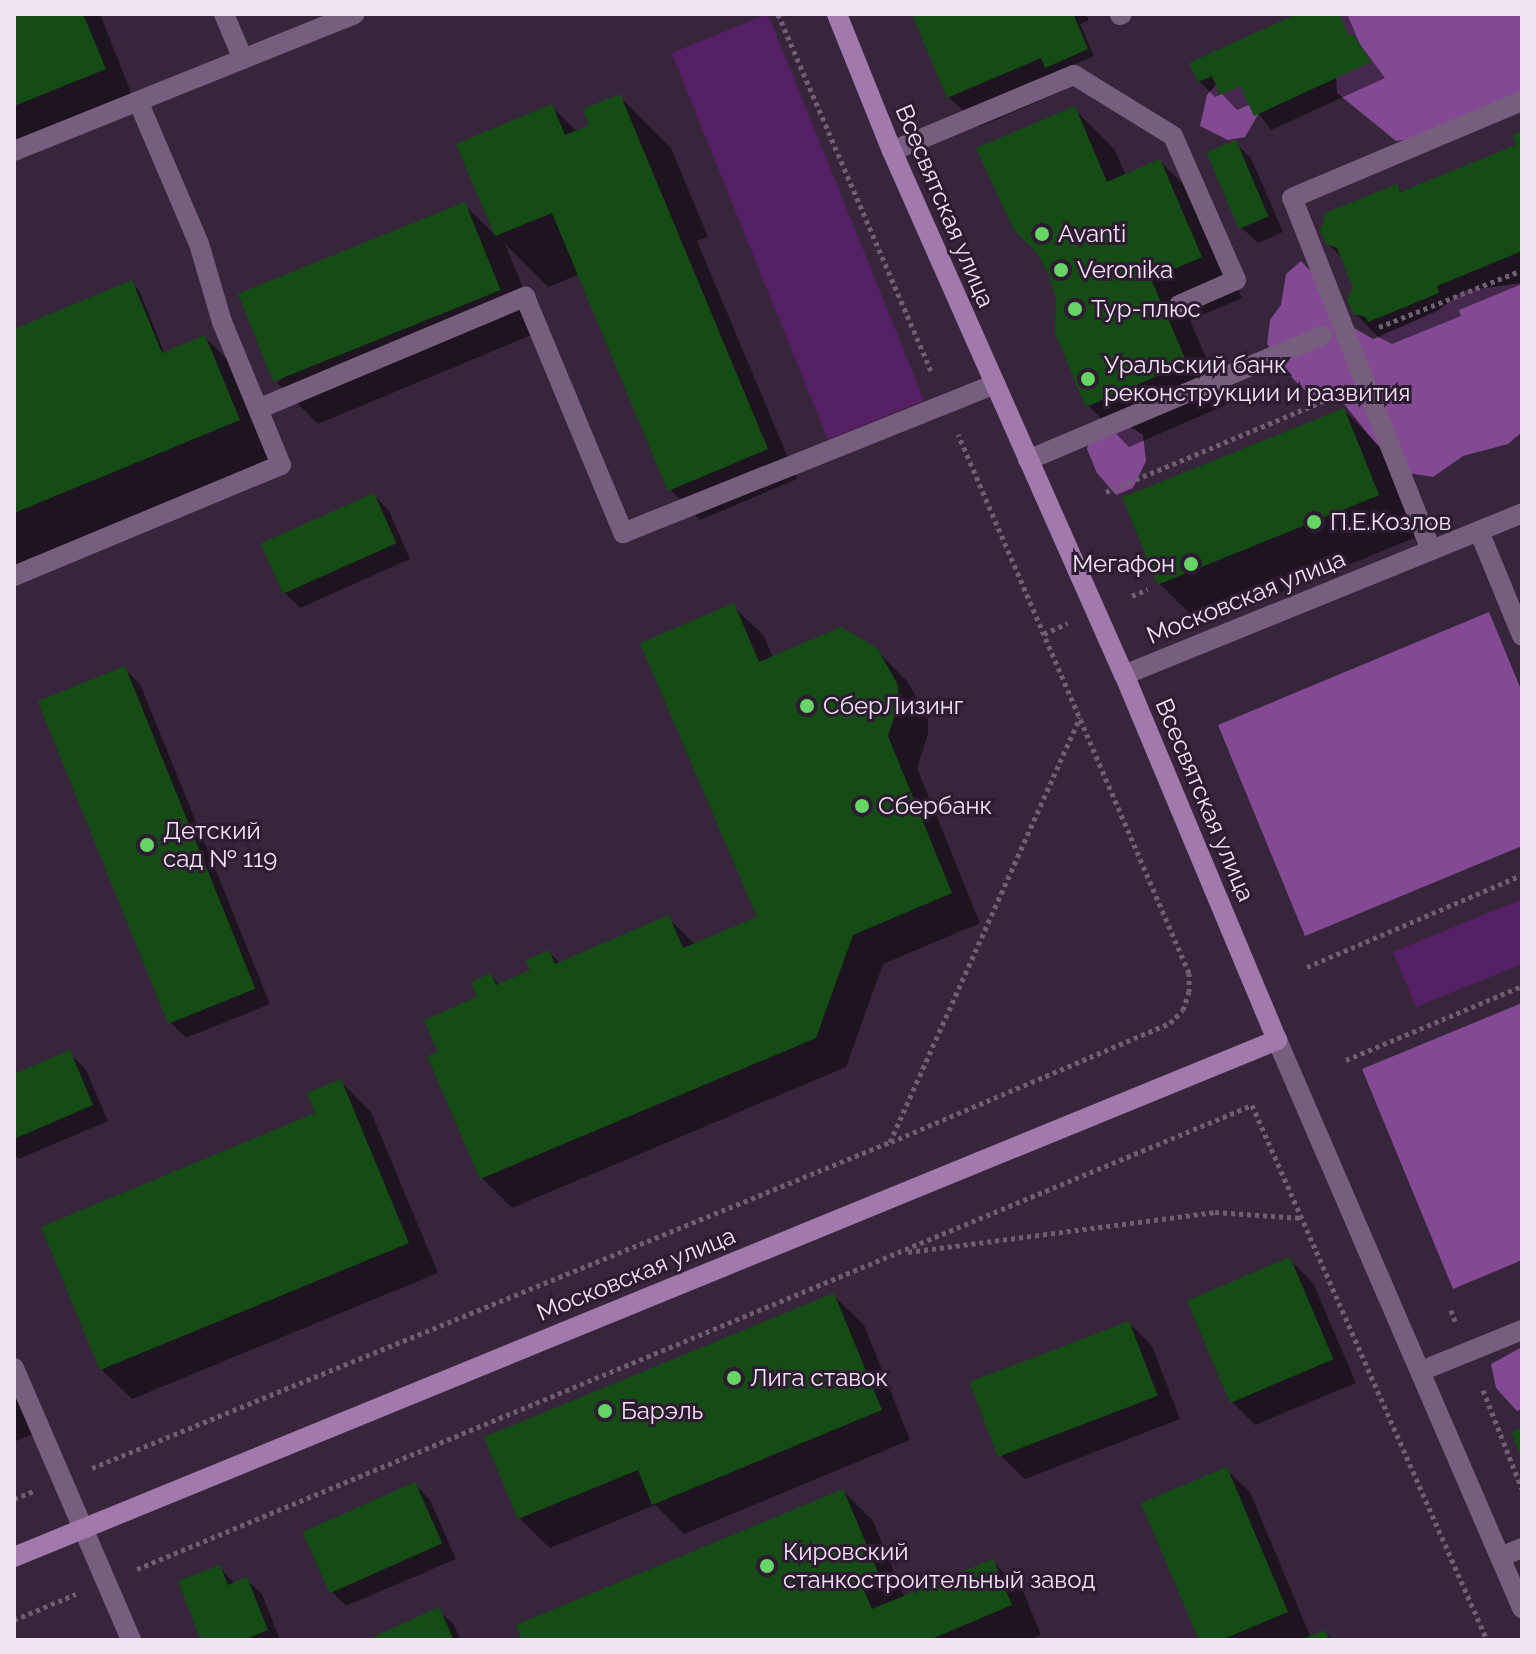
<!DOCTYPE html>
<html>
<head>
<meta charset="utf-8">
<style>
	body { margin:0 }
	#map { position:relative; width:1536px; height:1654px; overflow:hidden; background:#37263b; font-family:Raleway,sans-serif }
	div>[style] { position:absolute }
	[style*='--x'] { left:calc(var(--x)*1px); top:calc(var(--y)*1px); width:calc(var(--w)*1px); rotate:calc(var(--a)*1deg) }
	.green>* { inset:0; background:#551f63; transform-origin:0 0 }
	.forest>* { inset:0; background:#834992 }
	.shadow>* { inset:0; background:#0007 }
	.building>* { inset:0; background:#154c16; transform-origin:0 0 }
	.path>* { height:5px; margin-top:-2.5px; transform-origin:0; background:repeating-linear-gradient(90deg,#6e5f72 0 4px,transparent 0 8px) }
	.service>* { height:20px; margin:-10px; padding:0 10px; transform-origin:10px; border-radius:10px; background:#775e7e }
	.minor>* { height:20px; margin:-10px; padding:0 10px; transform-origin:10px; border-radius:10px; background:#775e7e }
	.secondary>* { height:20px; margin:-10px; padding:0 10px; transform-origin:10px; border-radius:10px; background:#a179ac }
	.dots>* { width:22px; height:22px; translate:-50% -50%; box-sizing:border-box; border:4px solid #2d1c31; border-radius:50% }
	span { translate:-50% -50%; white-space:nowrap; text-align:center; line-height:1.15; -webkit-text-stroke:6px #2d1c31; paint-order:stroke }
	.street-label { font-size:24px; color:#efe4f2 }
	.poi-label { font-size:24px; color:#efe4f2 }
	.left { translate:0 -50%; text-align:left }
	.right { translate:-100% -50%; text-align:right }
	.frame { position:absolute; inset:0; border:16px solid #efe4f2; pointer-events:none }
</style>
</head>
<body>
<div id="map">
	<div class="green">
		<div style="left:768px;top:14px;width:417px;height:104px;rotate:68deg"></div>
		<div style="clip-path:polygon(1522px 899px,1522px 964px,1416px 1007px,1393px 952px)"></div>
	</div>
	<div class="forest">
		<div style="clip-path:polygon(1332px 14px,1522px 14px,1522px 110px,1443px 134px,1396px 141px,1337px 93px)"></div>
		<div style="clip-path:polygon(1222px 78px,1245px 80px,1263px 106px,1245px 137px,1228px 140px,1200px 126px,1207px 95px)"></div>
		<div style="clip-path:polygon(1301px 261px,1343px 305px,1354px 328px,1373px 339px,1437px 311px,1463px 291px,1522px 283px,1522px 432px,1508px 444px,1463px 456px,1433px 477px,1409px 473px,1376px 444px,1341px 400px,1309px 394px,1294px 380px,1267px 344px,1270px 320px,1281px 305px,1286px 274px)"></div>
		<div style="clip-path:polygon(1115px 417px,1143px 435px,1146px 461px,1133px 488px,1116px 495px,1097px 473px,1087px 449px,1094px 424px)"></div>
		<div style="clip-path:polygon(1489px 612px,1522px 692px,1522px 846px,1305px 936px,1218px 725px)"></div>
		<div style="clip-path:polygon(1522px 1003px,1522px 1260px,1453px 1289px,1362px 1069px)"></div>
		<div style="clip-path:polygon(1522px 1347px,1522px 1409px,1517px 1411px,1496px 1388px,1491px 1364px)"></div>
	</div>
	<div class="shadow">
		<div style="clip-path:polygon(14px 14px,100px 14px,134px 100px,14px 148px)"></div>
		<div style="clip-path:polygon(914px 14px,1086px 14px,1089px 20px,1080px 24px,1094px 56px,1062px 70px,1069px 88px,979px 127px,949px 97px)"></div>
		<div style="clip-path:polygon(1302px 14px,1347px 14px,1360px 44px,1385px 78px,1271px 130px,1251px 104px,1237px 110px,1222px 94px,1215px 97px,1199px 81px)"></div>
		<div style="clip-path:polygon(620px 97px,671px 148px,708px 237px,697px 241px,797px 479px,700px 520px,670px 489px,580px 274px,548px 287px,505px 244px,541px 331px,318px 424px,277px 383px,465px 205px,497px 237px,459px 145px,552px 107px,577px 132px,592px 126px)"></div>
		<div style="clip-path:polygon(1074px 109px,1115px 150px,1126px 176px,1160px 161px,1201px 202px,1242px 298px,1190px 320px,1226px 405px,1129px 447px,1088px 405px)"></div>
		<div style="clip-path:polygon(1522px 133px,1522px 284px,1459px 310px,1461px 316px,1392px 344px,1378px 337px,1355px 313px,1356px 287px,1344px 260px,1327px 243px,1396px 186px,1403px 193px,1519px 145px)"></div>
		<div style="clip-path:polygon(1235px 143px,1251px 158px,1283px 232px,1258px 243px,1242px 228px)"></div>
		<div style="clip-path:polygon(131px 283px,139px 290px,165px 354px,205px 337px,256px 389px,290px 471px,14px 586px,14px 331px)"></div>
		<div style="clip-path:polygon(1344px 410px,1385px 452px,1419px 536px,1201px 625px,1160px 584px)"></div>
		<div style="clip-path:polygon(374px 495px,389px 511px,410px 559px,300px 608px,285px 593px)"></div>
		<div style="clip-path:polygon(733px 606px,764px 636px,773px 658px,876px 650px,907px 681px,928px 717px,928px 734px,917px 768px,980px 923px,883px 964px,846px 1067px,512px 1208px,482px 1178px,441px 1053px,480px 998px,491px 976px,500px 985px,533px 971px,549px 952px,561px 964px,668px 918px,696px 945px,760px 918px)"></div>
		<div style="clip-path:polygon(125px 669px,140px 684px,270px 1004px,186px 1038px,170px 1022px)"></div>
		<div style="clip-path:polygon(69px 1053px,85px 1068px,108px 1121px,19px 1159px,14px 1154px,14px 1076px)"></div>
		<div style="clip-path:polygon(341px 1082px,371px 1112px,438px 1273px,132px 1399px,101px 1369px,318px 1114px)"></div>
		<div style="clip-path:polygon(1290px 1260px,1313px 1283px,1356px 1383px,1255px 1425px,1232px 1402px)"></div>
		<div style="clip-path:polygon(833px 1295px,864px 1325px,910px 1440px,684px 1534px,655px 1505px,550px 1548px,519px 1518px)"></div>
		<div style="clip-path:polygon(1129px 1323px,1152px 1346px,1180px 1419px,1025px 1479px,1001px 1456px)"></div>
		<div style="clip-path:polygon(14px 1363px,42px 1430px,14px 1442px)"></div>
		<div style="clip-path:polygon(1226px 1469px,1250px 1492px,1311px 1638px,1325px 1632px,1333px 1640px,1201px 1640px)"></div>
		<div style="clip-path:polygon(415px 1484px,430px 1500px,456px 1559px,346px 1606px,330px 1590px)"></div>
		<div style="clip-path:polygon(843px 1491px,873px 1521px,905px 1598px,992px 1561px,1023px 1591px,1041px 1635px,1029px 1640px,524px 1640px)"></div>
		<div style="clip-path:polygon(220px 1568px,235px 1584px,246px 1579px,262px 1594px,280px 1640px,203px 1640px)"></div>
		<div style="clip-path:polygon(438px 1610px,454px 1625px,461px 1640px,377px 1640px)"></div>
	</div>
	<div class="building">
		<div style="clip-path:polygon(14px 14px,83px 14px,106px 69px,14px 106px)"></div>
		<div style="clip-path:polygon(912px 14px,1080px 14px,1074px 16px,1088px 49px,1045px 68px,1041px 58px,947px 98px)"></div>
		<div style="clip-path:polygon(1297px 14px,1339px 14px,1349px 36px,1353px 34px,1371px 62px,1254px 116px,1240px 86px,1220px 95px,1212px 76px,1198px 82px,1189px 63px)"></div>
		<div style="clip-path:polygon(620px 94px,768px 449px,668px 491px,552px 213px,495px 236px,456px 144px,552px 104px,565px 135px,589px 125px,583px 109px)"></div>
		<div style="clip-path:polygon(1075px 106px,1107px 182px,1160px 159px,1202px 257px,1151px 279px,1187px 363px,1086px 407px,1055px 333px,1056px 299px,1049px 275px,1037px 253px,1014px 230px,976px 148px)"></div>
		<div style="clip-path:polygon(1522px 131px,1522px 251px,1437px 286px,1439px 293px,1368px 322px,1366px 317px,1353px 314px,1347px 299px,1353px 287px,1337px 248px,1326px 244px,1320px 229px,1325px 219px,1323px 214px,1397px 184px,1400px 192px,1509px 148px,1517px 144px,1512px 135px)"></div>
		<div style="left:1236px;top:140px;width:83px;height:32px;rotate:67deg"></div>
		<div style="left:465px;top:202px;width:95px;height:245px;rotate:68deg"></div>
		<div style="clip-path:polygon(132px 280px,162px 353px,205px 335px,240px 420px,14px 513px,14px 329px)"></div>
		<div style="left:1344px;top:408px;width:94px;height:239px;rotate:68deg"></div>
		<div style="left:374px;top:493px;width:55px;height:124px;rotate:66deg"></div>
		<div style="clip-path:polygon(734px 603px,759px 662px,841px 627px,877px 648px,898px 685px,899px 703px,888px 736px,952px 893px,853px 935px,816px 1038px,480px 1179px,427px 1056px,438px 1052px,424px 1020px,477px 997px,471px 982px,491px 973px,496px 985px,530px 970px,526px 960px,549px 950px,555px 964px,669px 915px,683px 948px,757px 917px,640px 643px)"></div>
		<div style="left:125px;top:666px;width:348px;height:94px;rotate:68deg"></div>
		<div style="clip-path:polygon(70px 1050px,93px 1105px,14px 1139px,14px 1074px)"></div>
		<div style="clip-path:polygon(341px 1079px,409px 1243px,100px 1370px,41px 1227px,315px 1113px,307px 1093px)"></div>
		<div style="left:1290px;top:1257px;width:111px;height:112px;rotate:67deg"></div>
		<div style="clip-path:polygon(834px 1293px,882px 1410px,652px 1505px,638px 1470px,518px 1519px,484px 1437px)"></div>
		<div style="left:1129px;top:1321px;width:80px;height:171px;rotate:69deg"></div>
		<div style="clip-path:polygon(1522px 1428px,1522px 1458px,1511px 1432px)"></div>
		<div style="clip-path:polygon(1227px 1467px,1288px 1612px,1221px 1640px,1199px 1640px,1141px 1503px)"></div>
		<div style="left:415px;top:1482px;width:67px;height:123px;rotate:66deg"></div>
		<div style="clip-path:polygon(843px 1489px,879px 1574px,860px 1582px,872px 1609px,993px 1559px,1012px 1605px,929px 1640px,522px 1640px,516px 1625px)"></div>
		<div style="clip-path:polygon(220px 1565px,228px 1585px,247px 1577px,268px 1630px,244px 1640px,201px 1640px,178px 1581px)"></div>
		<div style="clip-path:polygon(439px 1607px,454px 1640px,375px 1640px,373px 1637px)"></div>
		<div style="clip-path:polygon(1325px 1630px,1330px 1640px,1301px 1640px)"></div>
	</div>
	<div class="path">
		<div style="--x:778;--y:14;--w:391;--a:66.8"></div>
		<div style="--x:1379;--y:327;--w:154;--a:-21.7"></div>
		<div style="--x:1106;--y:492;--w:251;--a:-22.7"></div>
		<div style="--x:1132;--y:596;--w:17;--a:-24"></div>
		<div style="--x:1044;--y:634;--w:26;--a:-25"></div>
		<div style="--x:1307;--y:967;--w:234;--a:-23.2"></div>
		<div style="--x:1346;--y:1060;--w:191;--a:-22.8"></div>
		<div style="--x:891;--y:1142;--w:303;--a:-23.1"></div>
		<div style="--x:1170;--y:1023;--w:18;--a:-45"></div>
		<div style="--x:1183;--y:1010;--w:19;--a:-72"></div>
		<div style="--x:1189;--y:992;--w:19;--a:-90"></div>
		<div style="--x:1189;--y:973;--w:586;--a:-113.2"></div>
		<div style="--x:908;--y:1252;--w:310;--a:-7.4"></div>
		<div style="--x:1215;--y:1212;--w:87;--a:3.9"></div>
		<div style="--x:1451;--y:1310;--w:12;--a:70"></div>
		<div style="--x:1483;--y:1390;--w:106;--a:68.5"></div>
		<div style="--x:92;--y:1468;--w:862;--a:-22.22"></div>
		<div style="--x:890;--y:1142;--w:465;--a:-65.9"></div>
		<div style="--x:14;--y:1499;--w:22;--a:-22"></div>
		<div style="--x:137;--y:1569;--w:1208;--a:-22.59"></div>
		<div style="--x:1252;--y:1105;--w:584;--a:66.29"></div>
		<div style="--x:14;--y:1620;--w:67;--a:-22.8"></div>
	</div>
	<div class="service">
		<div style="--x:224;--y:14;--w:49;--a:67.1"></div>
		<div style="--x:1120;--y:15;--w:2;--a:-27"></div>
		<div style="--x:892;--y:151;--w:197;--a:-22.7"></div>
		<div style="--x:1074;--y:75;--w:116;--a:31.6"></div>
		<div style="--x:1173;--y:136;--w:157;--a:66.4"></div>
		<div style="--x:1236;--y:280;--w:62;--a:156.3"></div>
		<div style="--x:258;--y:409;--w:290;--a:-22.8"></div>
		<div style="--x:525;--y:297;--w:256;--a:67.4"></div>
		<div style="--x:623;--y:533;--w:401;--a:-21.8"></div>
		<div style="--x:1028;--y:460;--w:319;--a:-22.9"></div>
		<div style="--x:1479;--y:531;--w:113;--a:67.7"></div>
		<div style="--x:1431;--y:550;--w:378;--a:-111.5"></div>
		<div style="--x:1292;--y:198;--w:250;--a:-22.9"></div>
		<div style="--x:14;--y:576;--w:289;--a:-22.6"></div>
		<div style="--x:281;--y:465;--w:155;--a:-112.4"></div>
		<div style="--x:222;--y:322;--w:81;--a:-106.4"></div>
		<div style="--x:199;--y:244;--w:155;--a:-113.1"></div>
		<div style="--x:14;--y:1368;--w:296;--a:66.7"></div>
		<div style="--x:1421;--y:1371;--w:109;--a:-22.1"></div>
		<div style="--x:1500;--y:1557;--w:24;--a:-22"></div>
	</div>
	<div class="minor">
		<div style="--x:14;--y:151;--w:367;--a:-21.9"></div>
		<div style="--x:1124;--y:675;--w:430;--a:-22.1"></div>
		<div style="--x:1277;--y:1040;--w:619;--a:66.67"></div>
	</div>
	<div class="secondary">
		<div style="--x:14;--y:1557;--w:1365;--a:-22.26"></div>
		<div style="--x:1277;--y:1040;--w:396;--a:-112.7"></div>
		<div style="--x:1124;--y:675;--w:573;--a:-113.88"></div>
		<div style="--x:892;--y:151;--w:148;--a:-111.9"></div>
	</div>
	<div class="dots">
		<div style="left:1042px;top:234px;background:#67d466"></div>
		<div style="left:1061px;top:270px;background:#67d466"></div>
		<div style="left:1075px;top:309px;background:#67d466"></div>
		<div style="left:1088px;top:379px;background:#67d466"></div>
		<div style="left:1314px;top:522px;background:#67d466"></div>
		<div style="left:1191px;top:564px;background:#67d466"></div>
		<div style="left:807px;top:706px;background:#67d466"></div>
		<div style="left:862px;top:806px;background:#67d466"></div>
		<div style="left:147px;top:845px;background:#67d466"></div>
		<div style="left:734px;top:1378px;background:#67d466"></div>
		<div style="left:605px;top:1411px;background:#67d466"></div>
		<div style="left:767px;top:1566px;background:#67d466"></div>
	</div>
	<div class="street-label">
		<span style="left:945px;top:206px;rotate:67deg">Всесвятская улица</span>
		<span style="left:1246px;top:597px;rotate:-22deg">Московская улица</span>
		<span style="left:1205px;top:800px;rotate:67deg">Всесвятская улица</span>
		<span style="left:636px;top:1274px;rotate:-22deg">Московская улица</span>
	</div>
	<div class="poi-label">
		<span class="left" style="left:1058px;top:234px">Avanti</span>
		<span class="left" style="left:1077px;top:270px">Veronika</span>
		<span class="left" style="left:1091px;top:309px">Тур-плюс</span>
		<span class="left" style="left:1104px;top:379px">Уральский банк<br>реконструкции и развития</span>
		<span class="left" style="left:1330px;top:522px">П.Е.Козлов</span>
		<span class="right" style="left:1175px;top:564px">Мегафон</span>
		<span class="left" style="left:823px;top:706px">СберЛизинг</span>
		<span class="left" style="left:878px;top:806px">Сбербанк</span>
		<span class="left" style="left:163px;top:845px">Детский<br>сад № 119</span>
		<span class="left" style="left:750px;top:1378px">Лига ставок</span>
		<span class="left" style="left:621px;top:1411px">Барэль</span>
		<span class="left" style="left:783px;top:1566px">Кировский<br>станкостроительный завод</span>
	</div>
	<div class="frame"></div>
</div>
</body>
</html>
